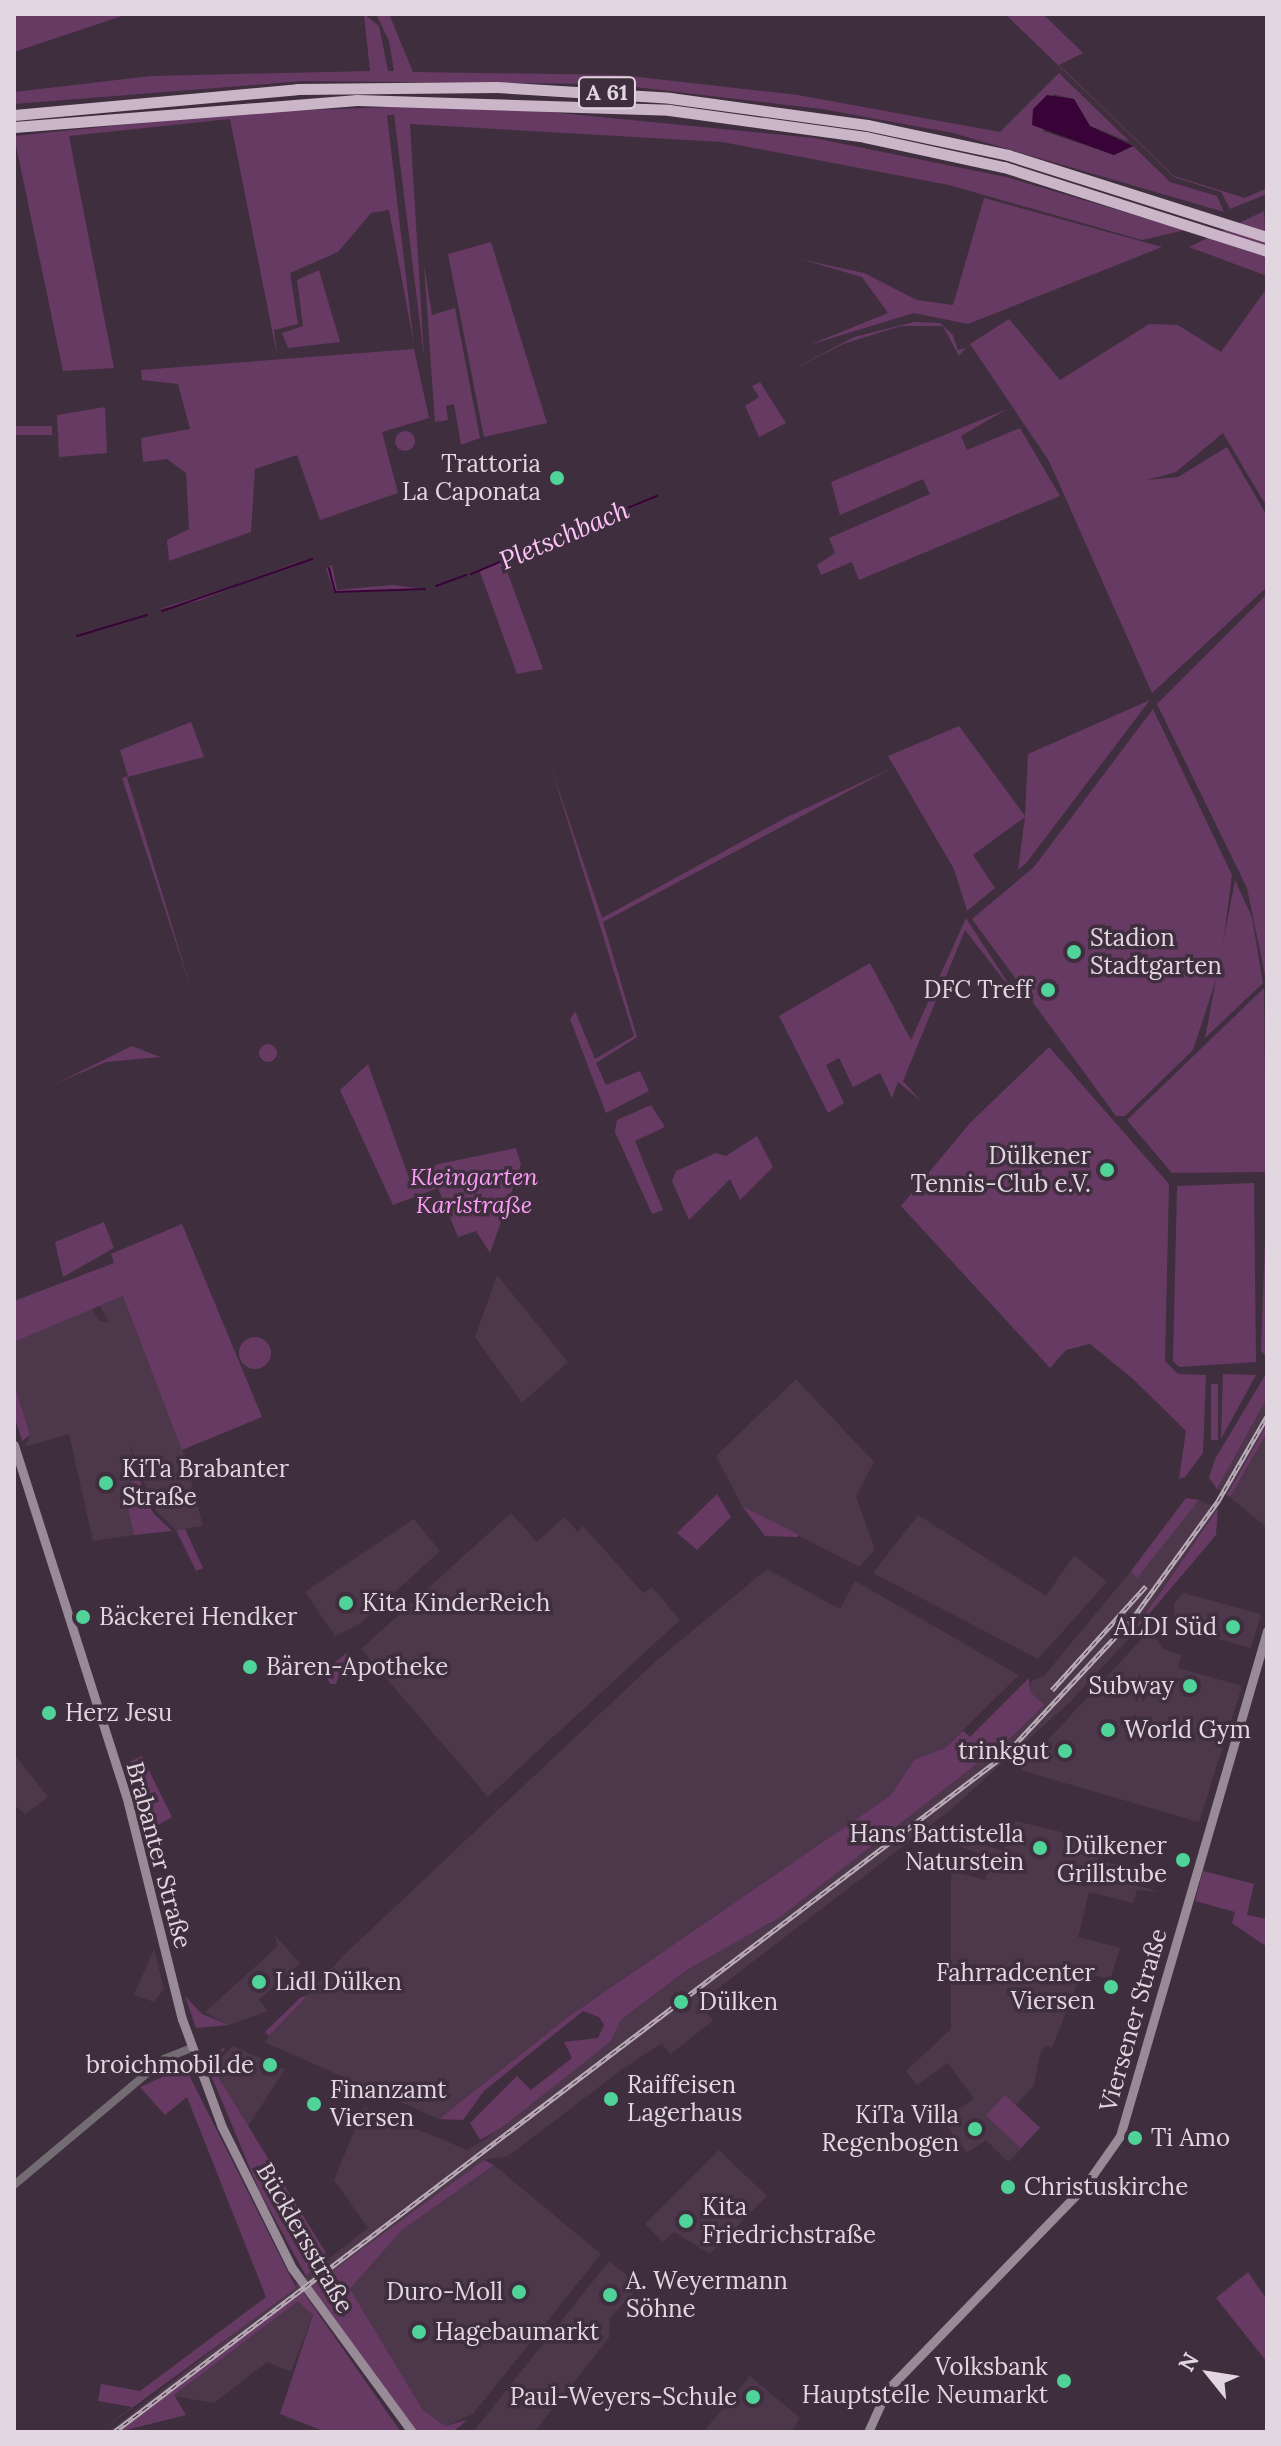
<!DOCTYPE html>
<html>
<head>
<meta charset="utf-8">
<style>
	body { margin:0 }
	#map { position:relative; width:1281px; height:2446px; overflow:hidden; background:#3f2e3e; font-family:Lora,serif }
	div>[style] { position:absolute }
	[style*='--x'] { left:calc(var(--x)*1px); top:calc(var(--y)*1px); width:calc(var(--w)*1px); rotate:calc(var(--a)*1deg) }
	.built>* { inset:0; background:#4d374b }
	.green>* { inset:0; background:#673a64; transform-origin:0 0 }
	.round { border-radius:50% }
	.water>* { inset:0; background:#380437 }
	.stream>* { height:2px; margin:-1px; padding:0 1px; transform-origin:1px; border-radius:1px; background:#380437 }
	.tertiary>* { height:8px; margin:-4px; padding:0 4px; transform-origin:4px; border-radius:4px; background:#746c73 }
	.secondary>* { height:9px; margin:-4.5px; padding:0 4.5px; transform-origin:4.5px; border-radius:4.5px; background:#988a96 }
	.motorway>* { height:11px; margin:-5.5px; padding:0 5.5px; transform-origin:5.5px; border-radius:5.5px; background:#cbb6c9 }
	.rail>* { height:5px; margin-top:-2.5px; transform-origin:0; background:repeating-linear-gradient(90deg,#3f2e3e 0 6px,#baadb8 0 12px); box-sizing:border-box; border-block:2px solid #baadb8 }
	.dots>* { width:22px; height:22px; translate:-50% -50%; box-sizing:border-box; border:4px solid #3f2e3e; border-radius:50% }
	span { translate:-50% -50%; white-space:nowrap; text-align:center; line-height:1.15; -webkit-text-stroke:7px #3f2e3e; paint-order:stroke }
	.shield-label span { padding:2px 6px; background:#3f2e3e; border:2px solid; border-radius:6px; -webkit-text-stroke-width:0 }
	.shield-label { font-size:22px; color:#e2d7e0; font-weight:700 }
	.poi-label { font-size:24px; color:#e2d7e0 }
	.right { translate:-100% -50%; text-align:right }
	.left { translate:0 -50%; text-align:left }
	.park-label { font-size:24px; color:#fb9cf5; font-style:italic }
	.street-label { font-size:24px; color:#e2d7e0 }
	.water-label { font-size:26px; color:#fec4f9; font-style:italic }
	.frame { position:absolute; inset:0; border:16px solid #e2d7e0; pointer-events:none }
	.north { position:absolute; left:1169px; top:2334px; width:80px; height:80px; -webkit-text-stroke:6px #3f2e3e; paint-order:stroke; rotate:300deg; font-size:22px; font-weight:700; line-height:32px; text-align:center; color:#e2d7e0 }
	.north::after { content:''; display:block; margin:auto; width:28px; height:36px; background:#e2d7e0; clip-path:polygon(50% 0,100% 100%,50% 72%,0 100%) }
</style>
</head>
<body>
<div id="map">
	<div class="built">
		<div style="clip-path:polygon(497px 1275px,568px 1362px,522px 1403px,475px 1337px)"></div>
		<div style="clip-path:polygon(123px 1296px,176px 1425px,203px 1526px,176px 1530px,156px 1511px,128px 1442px,139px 1478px,125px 1489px,134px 1535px,93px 1541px,69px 1434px,24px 1447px,30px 1435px,14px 1383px,14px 1342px,92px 1309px,100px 1321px,109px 1323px,100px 1306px)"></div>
		<div style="clip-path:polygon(796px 1379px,874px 1462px,856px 1496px,875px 1550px,859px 1567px,742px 1506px,716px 1456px)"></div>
		<div style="clip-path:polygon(1267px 1398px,1267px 1424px,1227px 1495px,1217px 1489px)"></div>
		<div style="clip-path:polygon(1267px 1433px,1267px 1528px,1230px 1497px)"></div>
		<div style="clip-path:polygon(1199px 1500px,1218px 1508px,1122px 1646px,1070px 1702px,949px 1811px,716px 1990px,705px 2010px,713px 2021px,670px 2054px,662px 2043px,624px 2068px,508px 2156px,484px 2160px,118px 2432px,108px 2432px,368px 2228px,334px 2180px,364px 2107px,467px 2150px,487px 2138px,610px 2042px,621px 2020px,685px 1971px,780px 1916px,1015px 1734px,1032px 1680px,1043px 1677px,1131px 1571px,1137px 1577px)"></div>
		<div style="clip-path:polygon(511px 1513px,537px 1542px,564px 1517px,578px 1532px,583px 1526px,643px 1593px,652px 1587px,680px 1620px,488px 1797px,361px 1649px)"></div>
		<div style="clip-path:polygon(918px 1515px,1046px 1596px,1074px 1555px,1107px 1582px,1038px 1659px,873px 1573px)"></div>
		<div style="clip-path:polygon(414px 1519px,440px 1551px,360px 1624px,335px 1636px,305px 1592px)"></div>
		<div style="clip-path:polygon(767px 1569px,840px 1609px,855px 1581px,1019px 1675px,945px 1748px,914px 1760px,890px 1796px,568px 2017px,439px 2119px,264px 2042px,345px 1954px,656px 1661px)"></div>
		<div style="clip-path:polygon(1183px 1593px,1261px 1614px,1251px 1648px,1174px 1627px,1174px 1603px)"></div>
		<div style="clip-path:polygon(1150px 1630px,1163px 1649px,1181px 1655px,1178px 1668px,1242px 1686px,1199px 1822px,1020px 1770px)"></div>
		<div style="clip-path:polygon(14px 1754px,48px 1797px,25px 1814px,14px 1805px)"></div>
		<div style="clip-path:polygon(1016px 1821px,1102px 1842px,1098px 1860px,1122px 1866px,1119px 1880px,1160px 1892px,1137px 1890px,1133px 1903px,1089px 1892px,1078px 1937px,1120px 1948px,1110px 1980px,1082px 1971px,1052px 2048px,1046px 2045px,1040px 2054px,1034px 2085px,1016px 2105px,1005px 2095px,987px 2116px,1022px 2148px,1008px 2162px,986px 2140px,967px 2153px,942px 2119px,974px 2099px,948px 2063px,917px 2085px,906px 2071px,951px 2029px,951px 1871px,985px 1880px,991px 1859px,957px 1845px,959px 1839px,1003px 1850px)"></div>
		<div style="clip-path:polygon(273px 1933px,300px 1963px,259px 2000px,268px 2011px,229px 2025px,205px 2012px,278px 1946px)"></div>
		<div style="clip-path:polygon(154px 1949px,164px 1989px,154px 2002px,134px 1995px)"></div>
		<div style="clip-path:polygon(233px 2046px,285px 2069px,245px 2131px,212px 2067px)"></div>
		<div style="clip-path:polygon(719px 2150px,767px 2196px,710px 2254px,674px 2232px,663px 2242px,645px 2224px)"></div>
		<div style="clip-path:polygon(494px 2165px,601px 2254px,473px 2414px,445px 2426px,423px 2410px,350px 2289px,402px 2230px)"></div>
		<div style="clip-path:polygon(609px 2261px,640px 2286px,610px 2318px,609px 2338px,534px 2432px,473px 2432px)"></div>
		<div style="clip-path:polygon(298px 2300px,313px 2315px,291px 2372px,267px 2362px,214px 2403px,173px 2396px)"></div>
		<div style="clip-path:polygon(750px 2376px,800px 2418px,791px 2432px,703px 2432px)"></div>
	</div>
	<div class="green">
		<div style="clip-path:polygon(14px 14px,128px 14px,14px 52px)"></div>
		<div style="clip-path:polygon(364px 14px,379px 26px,388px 71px,394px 71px,389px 41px,376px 14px,389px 14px,413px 72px,621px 75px,798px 95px,1000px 132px,1059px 73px,1130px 142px,1090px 126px,1074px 99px,1053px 94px,1043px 131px,1114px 155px,1133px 146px,1170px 182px,1217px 196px,1224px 212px,953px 133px,822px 109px,610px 84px,304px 81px,14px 104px,14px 92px,151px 76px,370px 71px)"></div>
		<div style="clip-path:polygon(1005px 14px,1043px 14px,1083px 53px,1059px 65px,1174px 176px,1245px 198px,1267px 188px,1267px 194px,1230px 209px,1221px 192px,1174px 177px)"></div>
		<div style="clip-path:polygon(467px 104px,814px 138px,1006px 177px,1185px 230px,1142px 240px,949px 185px,722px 142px,410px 124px,424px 356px,394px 115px,387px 115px,414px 345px,389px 210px,371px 213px,338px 252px,290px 273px,298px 324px,274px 330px,277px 355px,230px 119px,69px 136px,114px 368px,63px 371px,14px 136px,237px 113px)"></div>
		<div style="clip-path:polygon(984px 198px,1162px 247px,968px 324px,914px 313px,809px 345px,888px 313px,862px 277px,800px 259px,864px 273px,917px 300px,953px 305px)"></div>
		<div style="clip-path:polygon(1264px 211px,1267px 276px,1189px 247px)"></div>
		<div style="clip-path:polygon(491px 242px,547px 423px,484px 437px,448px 254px)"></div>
		<div style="clip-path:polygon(424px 265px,432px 315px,455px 308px,480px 438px,461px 445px,454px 404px,446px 406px,448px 420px,435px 422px)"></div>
		<div style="clip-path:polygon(319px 270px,340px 342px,288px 348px,282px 333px,303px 326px,297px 280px)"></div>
		<div style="clip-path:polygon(1267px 288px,1267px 507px,1223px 433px,1176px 472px,1147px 480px,1178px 477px,1227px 447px,1267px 516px,1267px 587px,1152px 693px,1049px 461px,970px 344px,1009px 319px,1060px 380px,1149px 324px,1178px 325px,1221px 352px)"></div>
		<div style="clip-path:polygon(914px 322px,940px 323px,953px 335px,958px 350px,966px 348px,959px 356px,943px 326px,901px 326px,843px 344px,778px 377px,854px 337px)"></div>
		<div style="clip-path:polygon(414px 349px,429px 418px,382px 432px,398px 493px,320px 520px,297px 455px,255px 469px,251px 532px,169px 561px,167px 540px,189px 529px,186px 473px,167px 459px,143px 462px,141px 438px,190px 429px,178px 384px,142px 380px,141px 370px)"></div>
		<div style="clip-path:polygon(760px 382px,786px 423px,759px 437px,745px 406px,759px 397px,752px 386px)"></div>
		<div style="clip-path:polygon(105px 407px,107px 453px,59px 457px,57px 415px)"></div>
		<div style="clip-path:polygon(1007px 409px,961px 436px,967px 450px,1020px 428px,1060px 496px,859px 580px,852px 562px,821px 575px,817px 565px,835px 553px,829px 538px,930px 494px,923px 479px,840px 515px,831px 482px)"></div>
		<div style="left:52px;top:426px;width:9px;height:38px;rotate:90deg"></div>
		<div class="round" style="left:395px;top:431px;width:20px;height:20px"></div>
		<div style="clip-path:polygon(658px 497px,504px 563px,543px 669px,517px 674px,480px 572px,470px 573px)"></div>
		<div style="clip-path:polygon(312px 557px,198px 601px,156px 610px,224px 589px)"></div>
		<div style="clip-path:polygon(332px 565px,337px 590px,392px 585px,426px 589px,334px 593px,326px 568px)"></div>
		<div style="clip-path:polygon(1267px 594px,1267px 985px,1247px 888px,1157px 704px)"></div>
		<div style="clip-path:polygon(1150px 700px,1027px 862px,1018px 870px,1025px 817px,973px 855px,995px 888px,967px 911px,954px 869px,888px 756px,959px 726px,1025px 816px,1028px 754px)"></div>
		<div style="clip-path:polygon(1153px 709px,1232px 875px,1220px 968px,1193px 1050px,1125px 1116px,1116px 1116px,972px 919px,1034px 867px)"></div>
		<div style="clip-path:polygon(191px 722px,204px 757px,127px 777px,192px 992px,122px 778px,128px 776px,120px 750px)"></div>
		<div style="clip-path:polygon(550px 764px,602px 918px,787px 817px,892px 768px,603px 922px,637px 1037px,596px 1063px,606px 1085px,640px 1071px,649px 1091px,606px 1113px,570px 1019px,575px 1011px,595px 1059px,634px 1036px)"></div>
		<div style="clip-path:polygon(1235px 880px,1252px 917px,1263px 983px,1205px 1038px)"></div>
		<div style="clip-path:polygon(966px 918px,1017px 997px,965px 930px,903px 1081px,921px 1101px,898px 1082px,892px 1098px,880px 1073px,853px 1087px,839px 1058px,826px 1065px,844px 1103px,828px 1113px,779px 1016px,870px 963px,911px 1040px)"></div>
		<div style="clip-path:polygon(1264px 988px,1266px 1172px,1172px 1173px,1127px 1120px)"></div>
		<div class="round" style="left:259px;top:1044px;width:18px;height:18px"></div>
		<div style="clip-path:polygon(132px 1046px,160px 1057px,106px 1062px,55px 1084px)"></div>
		<div style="clip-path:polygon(1049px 1047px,1169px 1184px,1165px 1361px,1178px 1374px,1206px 1375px,1203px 1453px,1185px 1477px,1179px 1479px,1186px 1431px,1132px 1378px,1090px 1344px,1066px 1350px,1050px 1368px,901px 1206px,970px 1123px)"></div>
		<div style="clip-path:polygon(368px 1064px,413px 1189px,435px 1181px,429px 1166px,516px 1148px,521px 1165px,490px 1253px,476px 1231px,458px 1237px,438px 1188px,393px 1205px,340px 1090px)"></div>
		<div style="clip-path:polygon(651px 1105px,665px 1127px,635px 1141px,663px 1210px,652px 1214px,615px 1132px,617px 1120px)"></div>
		<div style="clip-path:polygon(757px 1136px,773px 1167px,740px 1200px,730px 1179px,689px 1220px,672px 1181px,676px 1171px,716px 1153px,726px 1156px)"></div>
		<div style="clip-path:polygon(1254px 1183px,1256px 1362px,1179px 1367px,1173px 1361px,1177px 1186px)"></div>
		<div style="clip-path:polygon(1267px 1186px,1267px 1352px,1265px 1355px,1261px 1351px)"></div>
		<div style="clip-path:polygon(104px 1222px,114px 1248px,63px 1277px,55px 1242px)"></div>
		<div style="clip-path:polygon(182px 1224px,262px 1417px,182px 1450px,123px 1296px,14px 1342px,14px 1301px,114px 1263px,111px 1254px)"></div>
		<div class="round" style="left:239px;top:1337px;width:32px;height:32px"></div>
		<div style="clip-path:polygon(1267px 1372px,1267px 1398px,1217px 1489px,1209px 1478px,1215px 1459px)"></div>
		<div style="clip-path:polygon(1223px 1374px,1256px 1375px,1221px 1439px)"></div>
		<div style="clip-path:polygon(14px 1383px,30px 1435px,22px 1441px,14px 1415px)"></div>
		<div style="left:1211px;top:1384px;width:7px;height:56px"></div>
		<div style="clip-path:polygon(1267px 1424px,1267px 1433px,1230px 1497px,1227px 1495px)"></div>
		<div style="clip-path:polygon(139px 1478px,153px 1513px,172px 1531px,134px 1535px,124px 1489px)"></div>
		<div style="clip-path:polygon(717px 1494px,731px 1517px,697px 1550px,677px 1533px)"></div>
		<div style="clip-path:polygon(1186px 1498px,1199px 1500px,1137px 1578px,1131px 1571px)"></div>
		<div style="clip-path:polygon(742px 1506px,799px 1535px,797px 1537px,765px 1536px)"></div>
		<div style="clip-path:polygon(1218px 1508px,1216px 1535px,1122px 1646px,1164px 1587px)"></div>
		<div style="clip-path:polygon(185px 1529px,203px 1568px,196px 1571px,176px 1530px)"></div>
		<div style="clip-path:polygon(348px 1652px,336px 1684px,330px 1684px,324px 1671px)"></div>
		<div style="clip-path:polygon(1029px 1678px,1030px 1692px,1044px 1705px,1015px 1734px,780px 1917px,685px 1971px,621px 2020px,610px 2042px,501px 2128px,480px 2140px,470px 2123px,517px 2076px,531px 2090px,572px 2058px,564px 2042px,598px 2038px,604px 2025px,599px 2017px,583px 2011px,484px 2091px,463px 2120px,439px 2119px,568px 2017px,890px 1796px,914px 1760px,945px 1748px,963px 1731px,970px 1737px)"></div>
		<div style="clip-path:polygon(142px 1756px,172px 1817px,145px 1833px,125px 1764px)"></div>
		<div style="clip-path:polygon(1203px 1871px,1254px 1884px,1247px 1915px,1267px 1919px,1267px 1947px,1232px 1923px,1235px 1912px,1195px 1901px)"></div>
		<div style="clip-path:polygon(185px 1996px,202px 2014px,229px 2025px,196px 2028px)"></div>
		<div style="clip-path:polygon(307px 1996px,269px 2036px,265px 2032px,301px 1997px)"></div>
		<div style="clip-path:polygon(226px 2047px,212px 2067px,329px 2258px,306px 2276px,259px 2190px,208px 2068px,212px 2054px)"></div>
		<div style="clip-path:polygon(185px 2067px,296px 2288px,99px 2432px,132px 2407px,98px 2401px,101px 2384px,140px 2391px,266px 2297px,187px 2097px,165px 2115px,140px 2087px)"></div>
		<div style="left:1005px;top:2095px;width:48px;height:28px;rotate:43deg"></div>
		<div style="clip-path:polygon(484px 2160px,494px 2165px,402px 2230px,350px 2289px,423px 2410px,445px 2426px,467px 2420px,453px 2432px,415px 2432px,310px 2287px)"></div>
		<div style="clip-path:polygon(1248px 2272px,1267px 2300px,1267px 2362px,1216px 2298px)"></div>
		<div style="clip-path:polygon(303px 2292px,401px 2432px,326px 2432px,280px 2414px,313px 2315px,298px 2301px,174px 2395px,186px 2415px,118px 2432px)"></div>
	</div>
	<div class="water">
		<div style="clip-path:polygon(1047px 95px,1074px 99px,1090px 126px,1133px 146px,1114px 155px,1032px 125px,1033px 109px)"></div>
	</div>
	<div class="stream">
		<div style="--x:329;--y:568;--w:25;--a:76"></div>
		<div style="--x:335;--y:592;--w:90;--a:-1.9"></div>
		<div style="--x:471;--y:574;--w:202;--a:-22.8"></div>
		<div style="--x:436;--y:586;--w:32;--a:-20"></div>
		<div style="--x:162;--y:611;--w:159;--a:-19.1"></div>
		<div style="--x:77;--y:636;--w:73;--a:-16.7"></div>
	</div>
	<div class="tertiary">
		<div style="--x:14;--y:2185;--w:196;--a:-40"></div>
		<div style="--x:164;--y:2059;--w:29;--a:-22"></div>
	</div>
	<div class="secondary">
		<div style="--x:14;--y:1445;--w:376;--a:72.3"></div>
		<div style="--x:128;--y:1803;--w:223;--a:76"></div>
		<div style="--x:182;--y:2019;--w:115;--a:69.7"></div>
		<div style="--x:222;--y:2127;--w:157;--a:63.6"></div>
		<div style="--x:292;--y:2268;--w:203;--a:53.8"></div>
		<div style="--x:868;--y:2432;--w:46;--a:-65.7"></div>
		<div style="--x:887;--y:2390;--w:284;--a:-45.9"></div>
		<div style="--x:1085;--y:2186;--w:61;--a:-55"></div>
		<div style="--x:1120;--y:2136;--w:526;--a:-73.77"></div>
	</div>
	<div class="motorway">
		<div style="--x:14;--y:115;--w:284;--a:-5.2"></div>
		<div style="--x:297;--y:89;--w:200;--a:-0.6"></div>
		<div style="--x:497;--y:87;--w:173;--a:3.6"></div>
		<div style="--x:670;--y:98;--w:199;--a:7.8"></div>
		<div style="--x:867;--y:125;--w:144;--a:12"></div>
		<div style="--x:1008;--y:155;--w:272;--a:17.6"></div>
		<div style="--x:14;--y:127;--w:344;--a:-4.5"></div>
		<div style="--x:357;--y:100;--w:312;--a:1.8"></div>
		<div style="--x:669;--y:110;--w:198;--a:7.8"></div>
		<div style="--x:865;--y:137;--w:142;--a:12.2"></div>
		<div style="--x:1004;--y:167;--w:276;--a:17.7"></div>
	</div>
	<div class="rail">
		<div style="--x:1052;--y:1690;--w:140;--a:-47.9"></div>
		<div style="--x:114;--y:2432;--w:1120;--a:-37.24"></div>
		<div style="--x:1006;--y:1754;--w:186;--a:-47"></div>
		<div style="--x:1133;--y:1618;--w:145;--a:-54"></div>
		<div style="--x:1218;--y:1501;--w:98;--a:-60"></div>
	</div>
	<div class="dots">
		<div style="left:557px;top:478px;background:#4fd399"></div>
		<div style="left:1074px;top:952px;background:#4fd399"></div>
		<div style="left:1048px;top:990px;background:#4fd399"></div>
		<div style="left:1107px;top:1170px;background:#4fd399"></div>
		<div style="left:106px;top:1483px;background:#4fd399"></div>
		<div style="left:346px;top:1603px;background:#4fd399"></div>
		<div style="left:83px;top:1617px;background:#4fd399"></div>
		<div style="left:1233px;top:1627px;background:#4fd399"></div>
		<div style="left:250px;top:1667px;background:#4fd399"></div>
		<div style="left:1190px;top:1686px;background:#4fd399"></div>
		<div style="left:49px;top:1713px;background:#4fd399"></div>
		<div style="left:1108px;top:1730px;background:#4fd399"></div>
		<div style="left:1065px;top:1751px;background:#4fd399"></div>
		<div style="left:1040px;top:1848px;background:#4fd399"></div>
		<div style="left:1183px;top:1860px;background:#4fd399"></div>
		<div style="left:259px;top:1982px;background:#4fd399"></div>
		<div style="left:1111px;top:1987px;background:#4fd399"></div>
		<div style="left:681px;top:2002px;background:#4fd399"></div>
		<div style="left:270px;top:2065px;background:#4fd399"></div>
		<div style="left:611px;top:2099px;background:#4fd399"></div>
		<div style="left:314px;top:2104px;background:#4fd399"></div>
		<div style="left:975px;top:2129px;background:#4fd399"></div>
		<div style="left:1135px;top:2138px;background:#4fd399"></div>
		<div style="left:1008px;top:2187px;background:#4fd399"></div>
		<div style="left:686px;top:2221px;background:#4fd399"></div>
		<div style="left:519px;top:2292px;background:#4fd399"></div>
		<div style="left:610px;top:2295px;background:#4fd399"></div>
		<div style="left:419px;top:2332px;background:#4fd399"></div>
		<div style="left:1064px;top:2381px;background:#4fd399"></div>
		<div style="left:753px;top:2397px;background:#4fd399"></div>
	</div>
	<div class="shield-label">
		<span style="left:607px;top:93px">A 61</span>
	</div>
	<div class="poi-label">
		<span class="right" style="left:541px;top:478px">Trattoria<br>La Caponata</span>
		<span class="left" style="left:1090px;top:952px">Stadion<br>Stadtgarten</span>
		<span class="right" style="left:1032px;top:990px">DFC Treff</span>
		<span class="right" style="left:1091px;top:1170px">Dülkener<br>Tennis-Club e.V.</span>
		<span class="left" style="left:122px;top:1483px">KiTa Brabanter<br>Straße</span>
		<span class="left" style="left:362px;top:1603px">Kita KinderReich</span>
		<span class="left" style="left:99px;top:1617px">Bäckerei Hendker</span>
		<span class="right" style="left:1217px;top:1627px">ALDI Süd</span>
		<span class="left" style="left:266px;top:1667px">Bären-Apotheke</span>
		<span class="right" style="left:1174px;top:1686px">Subway</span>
		<span class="left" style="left:65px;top:1713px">Herz Jesu</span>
		<span class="left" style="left:1124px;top:1730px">World Gym</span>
		<span class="right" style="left:1049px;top:1751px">trinkgut</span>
		<span class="right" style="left:1024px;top:1848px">Hans Battistella<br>Naturstein</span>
		<span class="right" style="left:1167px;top:1860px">Dülkener<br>Grillstube</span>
		<span class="right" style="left:1095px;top:1987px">Fahrradcenter<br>Viersen</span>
		<span class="left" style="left:275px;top:1982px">Lidl Dülken</span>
		<span class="left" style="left:699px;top:2002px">Dülken</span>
		<span class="right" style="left:254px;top:2065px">broichmobil.de</span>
		<span class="left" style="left:627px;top:2099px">Raiffeisen<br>Lagerhaus</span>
		<span class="left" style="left:330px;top:2104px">Finanzamt<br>Viersen</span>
		<span class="right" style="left:959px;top:2129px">KiTa Villa<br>Regenbogen</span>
		<span class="left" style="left:1151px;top:2138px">Ti Amo</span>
		<span class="left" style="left:1024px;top:2187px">Christuskirche</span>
		<span class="left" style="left:702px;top:2221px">Kita<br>Friedrichstraße</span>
		<span class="left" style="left:626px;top:2295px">A. Weyermann<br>Söhne</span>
		<span class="right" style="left:503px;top:2292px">Duro-Moll</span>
		<span class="left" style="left:435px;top:2332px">Hagebaumarkt</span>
		<span class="right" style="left:1048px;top:2381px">Volksbank<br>Hauptstelle Neumarkt</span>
		<span class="right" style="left:737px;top:2397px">Paul-Weyers-Schule</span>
	</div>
	<div class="park-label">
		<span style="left:474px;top:1191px">Kleingarten<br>Karlstraße</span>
	</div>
	<div class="street-label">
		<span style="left:159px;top:1855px;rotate:75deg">Brabanter Straße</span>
		<span style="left:1133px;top:2020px;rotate:-74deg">Viersener Straße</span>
		<span style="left:305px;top:2238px;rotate:60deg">Bücklersstraße</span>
	</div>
	<div class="water-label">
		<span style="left:564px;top:535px;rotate:-23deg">Pletschbach</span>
	</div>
	<div class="frame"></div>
	<div class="north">N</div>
</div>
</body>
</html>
